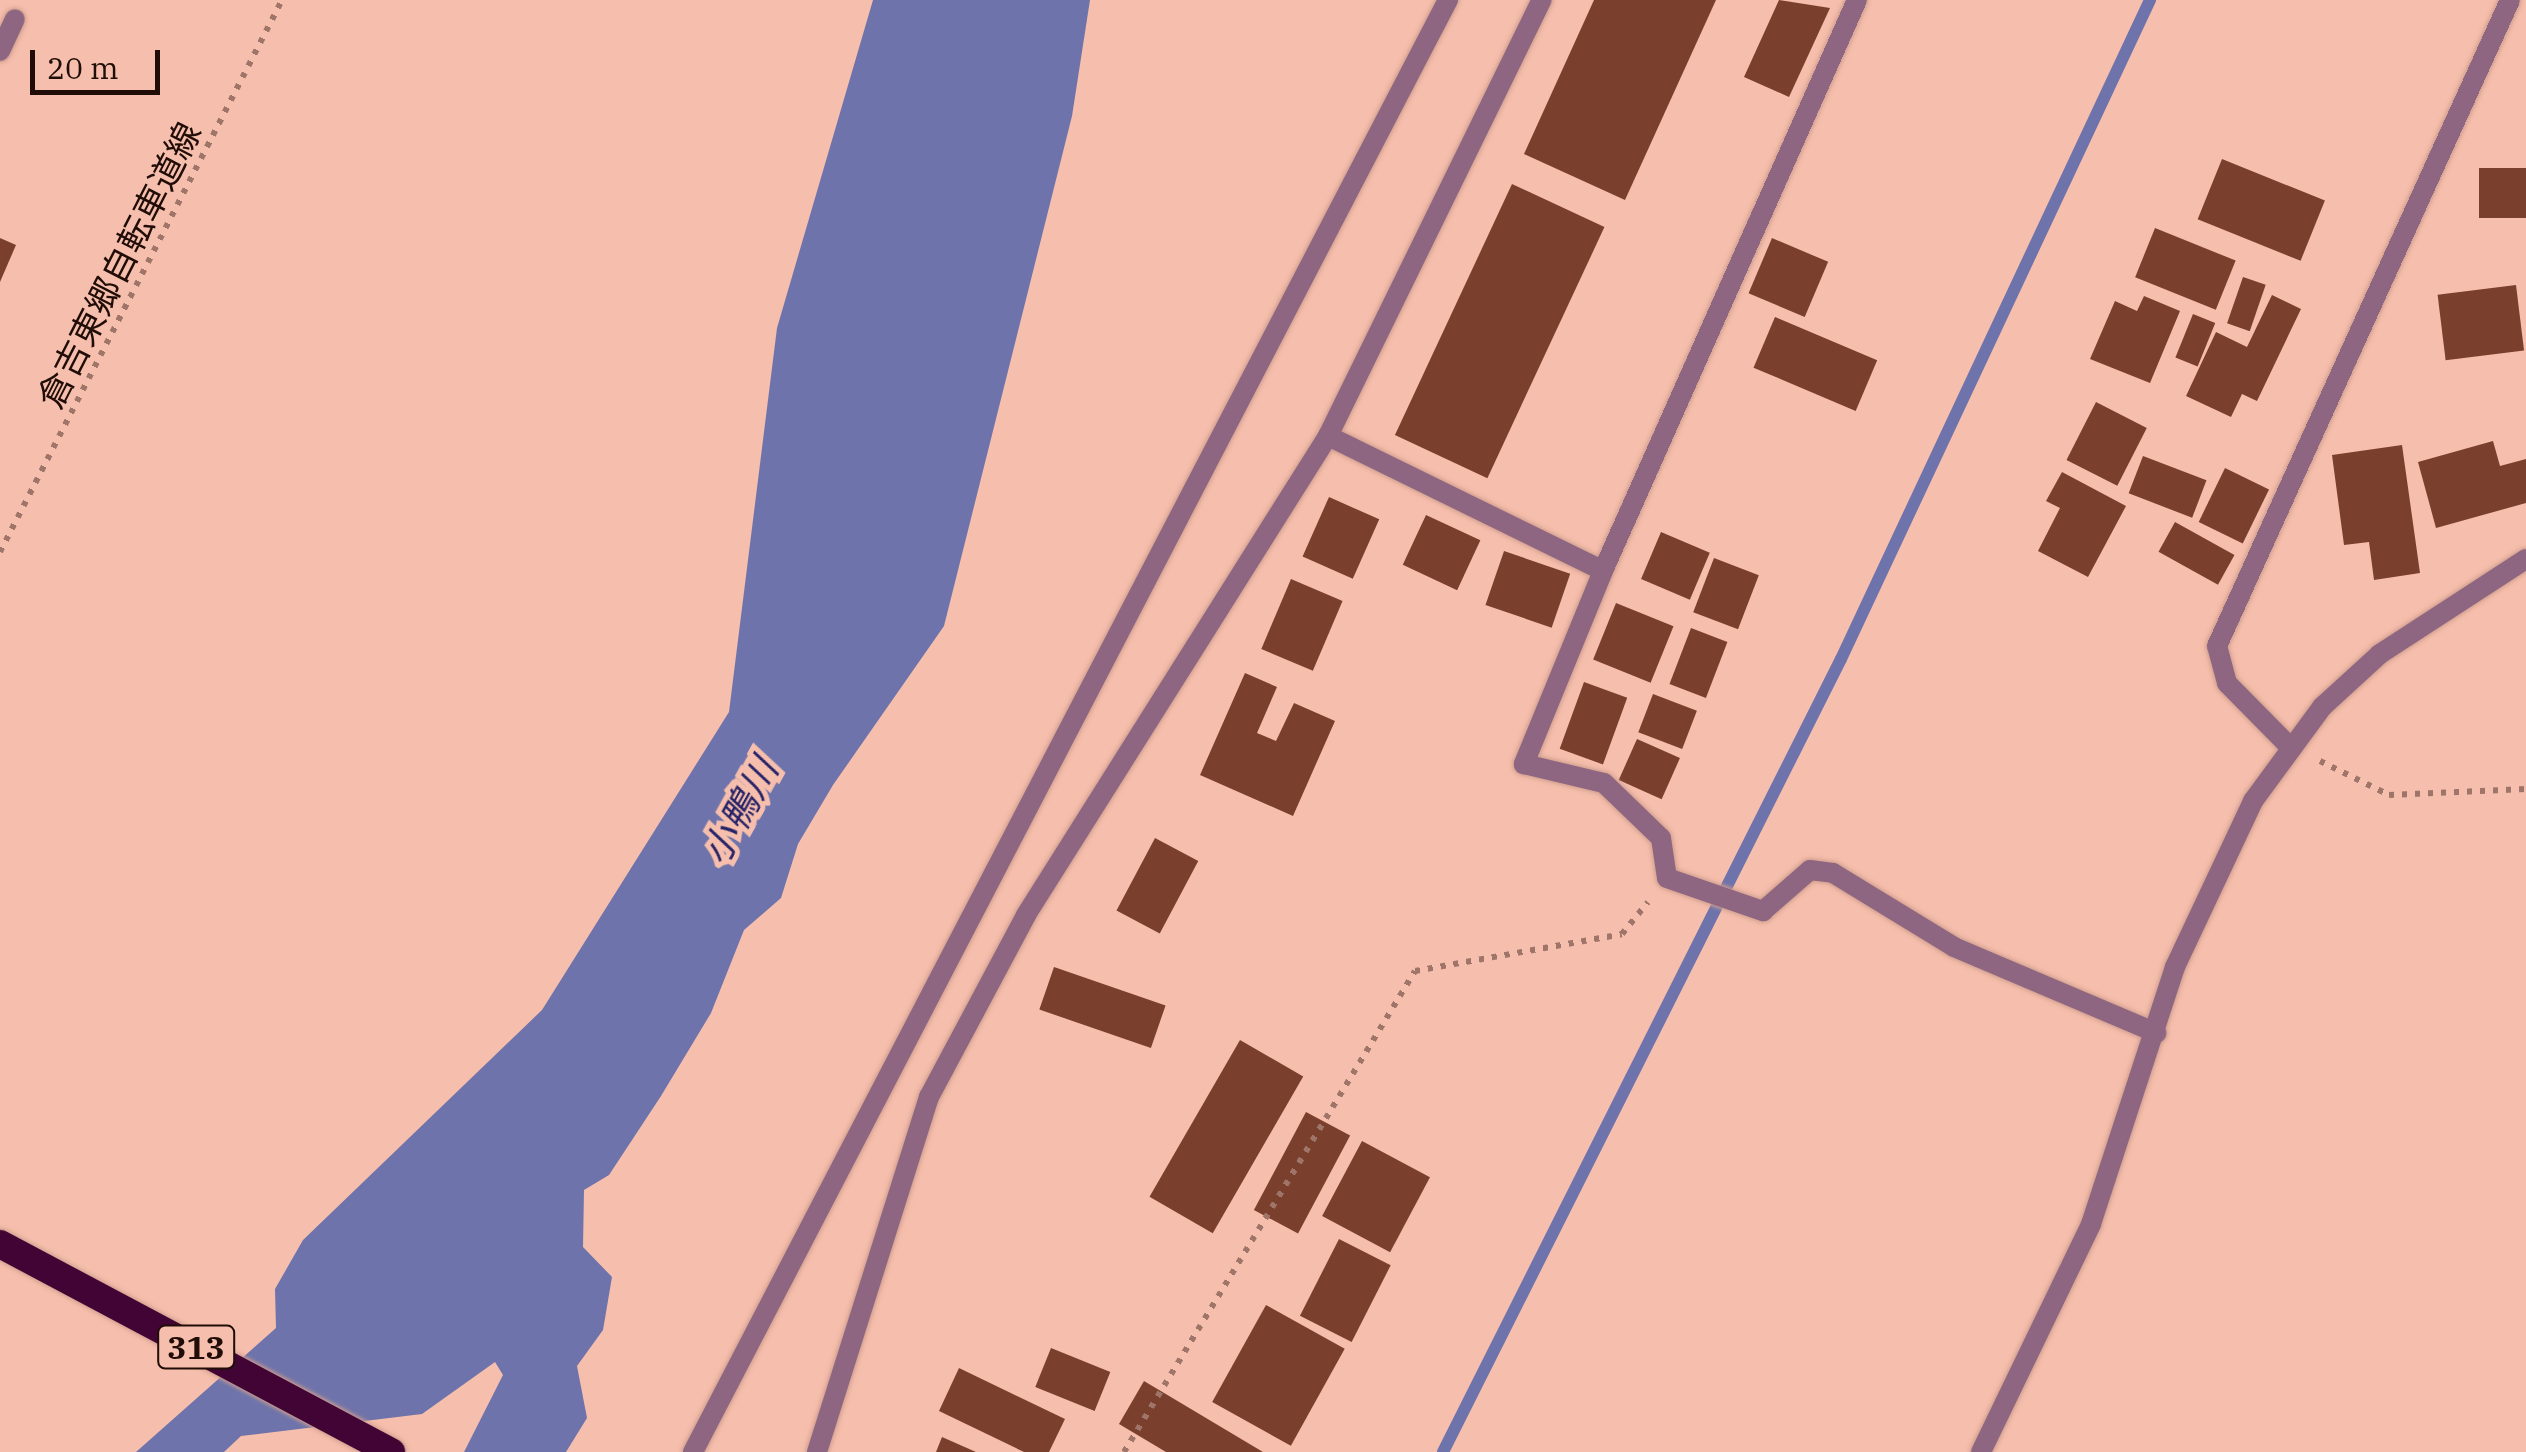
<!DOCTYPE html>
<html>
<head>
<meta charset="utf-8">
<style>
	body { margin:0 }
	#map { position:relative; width:2526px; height:1452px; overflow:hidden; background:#f6beac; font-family:"IBM Plex Serif","Noto Sans JP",serif }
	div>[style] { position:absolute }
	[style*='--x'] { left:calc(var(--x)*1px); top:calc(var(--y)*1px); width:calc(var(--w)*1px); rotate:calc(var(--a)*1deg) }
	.water>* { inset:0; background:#6e73ab }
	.stream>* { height:12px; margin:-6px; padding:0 6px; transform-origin:6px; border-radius:6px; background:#6e73ab }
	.building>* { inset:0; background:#7a402d; transform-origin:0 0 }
	.path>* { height:6px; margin-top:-3px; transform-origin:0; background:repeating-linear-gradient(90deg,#9e7568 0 5px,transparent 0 13px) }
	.roads { filter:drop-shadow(0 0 2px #cf9e8e) drop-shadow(0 0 2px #cf9e8e) }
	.minor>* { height:20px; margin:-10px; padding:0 10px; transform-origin:10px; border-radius:10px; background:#8f6681 }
	.tertiary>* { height:20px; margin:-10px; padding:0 10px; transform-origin:10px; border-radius:10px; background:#8f6681 }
	.trunk>* { height:28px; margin:-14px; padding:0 14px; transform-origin:14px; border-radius:14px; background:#410434 }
	span { translate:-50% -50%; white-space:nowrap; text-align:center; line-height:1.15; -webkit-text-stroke:10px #f6beac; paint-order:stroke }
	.shield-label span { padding:2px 8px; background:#f6beac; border:2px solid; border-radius:8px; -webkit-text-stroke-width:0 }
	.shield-label { font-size:32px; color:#200d07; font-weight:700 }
	.street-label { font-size:35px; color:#200d07 }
	.water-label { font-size:38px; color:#262368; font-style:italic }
	.scale { position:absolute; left:30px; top:50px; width:130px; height:45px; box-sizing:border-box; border:5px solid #200d07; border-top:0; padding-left:12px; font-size:30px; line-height:35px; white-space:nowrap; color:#200d07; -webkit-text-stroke:8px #f6beac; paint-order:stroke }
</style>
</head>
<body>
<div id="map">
	<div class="water">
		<div style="clip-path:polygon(873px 0,1090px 0,1072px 116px,944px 626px,833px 785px,798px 844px,781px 898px,744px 930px,711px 1013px,661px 1096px,609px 1175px,584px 1190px,583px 1247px,612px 1277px,603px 1330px,577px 1366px,587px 1418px,566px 1452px,464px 1452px,503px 1375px,495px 1362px,422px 1414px,241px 1436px,224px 1452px,136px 1452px,276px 1328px,275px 1289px,303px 1240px,542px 1010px,729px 712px,777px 328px)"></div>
	</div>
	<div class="stream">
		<div style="--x:1443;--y:1452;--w:887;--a:-63.35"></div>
		<div style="--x:1841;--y:659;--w:728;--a:-64.88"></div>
	</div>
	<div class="building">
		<div style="clip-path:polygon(1594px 0,1716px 0,1625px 200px,1524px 154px)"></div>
		<div style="clip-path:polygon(1779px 0,1830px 8px,1789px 97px,1744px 77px)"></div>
		<div style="left:2222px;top:159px;width:111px;height:65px;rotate:22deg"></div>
		<div style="left:2526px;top:168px;width:50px;height:47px;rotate:90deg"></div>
		<div style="left:1512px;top:184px;width:102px;height:277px;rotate:25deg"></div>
		<div style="left:2155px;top:228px;width:87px;height:53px;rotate:22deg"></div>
		<div style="clip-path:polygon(0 238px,16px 245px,0 282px)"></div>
		<div style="left:1772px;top:238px;width:61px;height:60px;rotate:23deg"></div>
		<div style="left:2243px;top:277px;width:24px;height:49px;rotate:19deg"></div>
		<div style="left:2516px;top:285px;width:66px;height:79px;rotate:83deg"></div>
		<div style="clip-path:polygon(2272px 295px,2301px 309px,2257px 401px,2242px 394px,2231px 417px,2186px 396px,2216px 332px,2247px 347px)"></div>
		<div style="clip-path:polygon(2144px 296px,2180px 311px,2150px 383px,2090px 359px,2115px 301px,2137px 311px)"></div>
		<div style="left:2193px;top:314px;width:24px;height:47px;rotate:22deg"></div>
		<div style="left:1775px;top:317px;width:111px;height:55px;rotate:23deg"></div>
		<div style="left:2096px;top:402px;width:57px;height:65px;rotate:27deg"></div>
		<div style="clip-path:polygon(2493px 441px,2500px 466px,2526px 459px,2526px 503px,2436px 528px,2418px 462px)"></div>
		<div style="clip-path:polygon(2402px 445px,2420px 573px,2374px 580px,2369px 542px,2344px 545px,2332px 455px)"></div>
		<div style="left:2143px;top:456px;width:68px;height:40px;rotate:21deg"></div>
		<div style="left:2225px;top:468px;width:49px;height:60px;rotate:26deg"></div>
		<div style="clip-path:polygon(2062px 472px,2126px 506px,2088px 577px,2038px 551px,2060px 508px,2046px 501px)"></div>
		<div style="left:1329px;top:497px;width:55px;height:65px;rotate:24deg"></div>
		<div style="left:1426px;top:515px;width:60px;height:55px;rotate:25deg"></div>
		<div style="left:2175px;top:522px;width:68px;height:34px;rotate:29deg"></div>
		<div style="left:1661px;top:532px;width:53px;height:51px;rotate:23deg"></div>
		<div style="left:1504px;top:551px;width:70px;height:57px;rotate:19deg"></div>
		<div style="left:1714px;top:558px;width:48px;height:58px;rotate:21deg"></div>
		<div style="left:1291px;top:579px;width:56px;height:76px;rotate:23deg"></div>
		<div style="left:1616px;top:603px;width:62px;height:61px;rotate:22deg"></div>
		<div style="left:1691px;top:628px;width:39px;height:60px;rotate:21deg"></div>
		<div style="clip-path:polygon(1245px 673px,1277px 687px,1257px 733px,1276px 741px,1294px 703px,1335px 721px,1293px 816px,1200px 775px)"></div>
		<div style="left:1584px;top:682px;width:46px;height:71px;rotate:20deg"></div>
		<div style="left:1653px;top:694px;width:47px;height:41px;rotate:21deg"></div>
		<div style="left:1637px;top:739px;width:47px;height:45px;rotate:24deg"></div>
		<div style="left:1155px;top:838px;width:49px;height:82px;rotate:28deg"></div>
		<div style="left:1054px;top:967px;width:118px;height:45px;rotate:19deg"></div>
		<div style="left:1240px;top:1040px;width:73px;height:181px;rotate:30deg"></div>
		<div style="left:1306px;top:1112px;width:50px;height:111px;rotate:28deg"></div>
		<div style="left:1362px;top:1141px;width:77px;height:85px;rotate:28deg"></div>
		<div style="left:1339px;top:1239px;width:58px;height:86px;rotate:27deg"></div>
		<div style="left:1266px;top:1305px;width:90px;height:111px;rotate:29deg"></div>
		<div style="left:1051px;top:1348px;width:64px;height:42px;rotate:22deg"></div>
		<div style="clip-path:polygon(959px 1368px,1065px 1419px,1049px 1452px,1024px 1452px,939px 1411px)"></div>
		<div style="clip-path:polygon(1144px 1381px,1263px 1452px,1166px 1452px,1119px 1424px)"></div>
		<div style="clip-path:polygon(942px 1437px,976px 1452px,936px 1452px)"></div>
	</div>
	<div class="path">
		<div style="--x:0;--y:552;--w:620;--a:-62.94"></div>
		<div style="--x:2320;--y:761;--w:77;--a:26.2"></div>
		<div style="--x:2389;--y:795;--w:137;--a:-2.5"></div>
		<div style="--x:1124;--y:1452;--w:562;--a:-58.83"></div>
		<div style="--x:1415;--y:971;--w:210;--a:-10.1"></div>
		<div style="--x:1622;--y:934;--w:41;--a:-50.9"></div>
	</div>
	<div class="roads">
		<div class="minor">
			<div style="--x:0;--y:51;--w:35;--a:-65"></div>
			<div style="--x:1328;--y:436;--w:306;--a:26.1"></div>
			<div style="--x:1603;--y:571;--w:625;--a:-66.02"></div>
			<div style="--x:1603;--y:571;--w:209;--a:112.3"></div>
			<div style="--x:1524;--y:764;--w:82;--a:13.4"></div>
			<div style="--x:1604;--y:783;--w:79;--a:44"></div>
			<div style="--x:1661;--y:838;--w:40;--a:81.5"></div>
			<div style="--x:1667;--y:878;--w:102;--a:19"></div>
			<div style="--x:1763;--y:911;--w:62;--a:-41.1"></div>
			<div style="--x:1810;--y:870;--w:23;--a:7"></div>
			<div style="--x:1833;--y:873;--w:142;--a:31.4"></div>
			<div style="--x:1954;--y:947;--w:220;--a:23"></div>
			<div style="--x:2291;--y:748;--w:91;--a:-134.6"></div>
			<div style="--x:2227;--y:683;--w:38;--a:-105"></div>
			<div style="--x:2217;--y:646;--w:709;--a:-65.6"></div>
			<div style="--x:693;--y:1452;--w:1637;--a:-62.53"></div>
			<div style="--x:817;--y:1452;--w:372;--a:-72.5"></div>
			<div style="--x:929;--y:1097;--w:206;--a:-61.9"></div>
			<div style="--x:1026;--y:915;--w:566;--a:-57.77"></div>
			<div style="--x:1328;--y:436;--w:486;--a:-63.9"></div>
		</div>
		<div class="tertiary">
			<div style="--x:1981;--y:1452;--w:253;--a:-64.2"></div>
			<div style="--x:2091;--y:1224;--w:270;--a:-71.9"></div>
			<div style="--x:2175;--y:967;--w:183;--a:-64.8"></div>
			<div style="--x:2253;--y:801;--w:117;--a:-53.7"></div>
			<div style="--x:2322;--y:707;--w:79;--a:-42.4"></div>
			<div style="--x:2380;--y:654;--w:174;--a:-33.1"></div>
		</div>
		<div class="trunk">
			<div style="--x:0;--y:1244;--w:443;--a:28"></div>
		</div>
	</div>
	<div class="shield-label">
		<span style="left:196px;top:1347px">313</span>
	</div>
	<div class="street-label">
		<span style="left:119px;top:265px;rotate:-63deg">倉吉東郷自転車道線</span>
	</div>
	<div class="water-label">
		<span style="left:739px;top:811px;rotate:-61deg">小鴨川</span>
	</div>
	<div class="scale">20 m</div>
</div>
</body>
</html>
